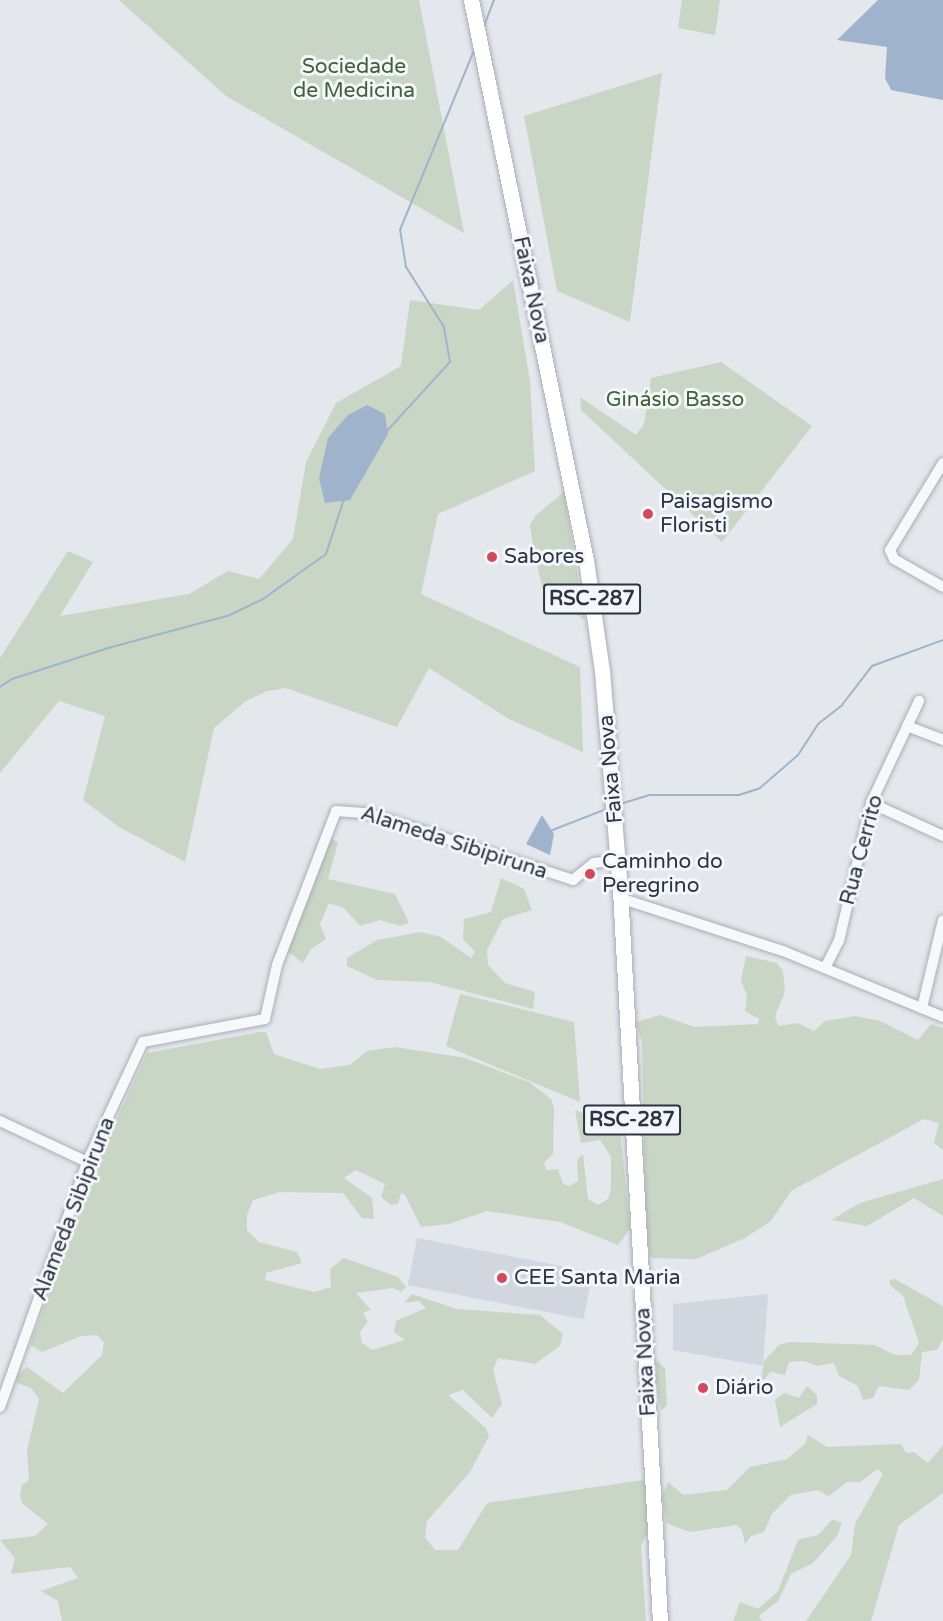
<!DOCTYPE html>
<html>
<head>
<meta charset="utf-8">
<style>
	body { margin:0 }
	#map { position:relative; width:943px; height:1621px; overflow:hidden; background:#e4e7ec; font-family:"Varela Round",sans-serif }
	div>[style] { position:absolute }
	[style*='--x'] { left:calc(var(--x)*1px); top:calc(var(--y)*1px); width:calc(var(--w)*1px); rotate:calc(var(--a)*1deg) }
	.built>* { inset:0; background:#d2d6de; transform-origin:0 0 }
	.green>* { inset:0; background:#c9d6c5 }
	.water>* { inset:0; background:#9fb4cc }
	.stream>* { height:2px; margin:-1px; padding:0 1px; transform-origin:1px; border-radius:1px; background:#9fb4cc }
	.roads { filter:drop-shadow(0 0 2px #a9aeb7) drop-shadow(0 0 2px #a9aeb7) }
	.minor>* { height:10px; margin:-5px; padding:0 5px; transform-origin:5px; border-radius:5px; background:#f7f8fa }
	.highway>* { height:15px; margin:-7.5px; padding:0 7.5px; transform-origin:7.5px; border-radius:7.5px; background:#fff }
	.dots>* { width:16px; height:16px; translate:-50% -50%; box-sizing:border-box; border:3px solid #f4f6f9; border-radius:50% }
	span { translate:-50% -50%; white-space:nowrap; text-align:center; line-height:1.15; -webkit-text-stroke:6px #f4f6f9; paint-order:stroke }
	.shield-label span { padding:2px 4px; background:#f4f6f9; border:2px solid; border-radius:4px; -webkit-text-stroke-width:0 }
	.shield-label { font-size:20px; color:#2b3445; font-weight:700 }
	.park-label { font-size:21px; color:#3f6138 }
	.street-label { font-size:21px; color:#2b3445 }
	.poi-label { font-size:21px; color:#2b3445 }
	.left { translate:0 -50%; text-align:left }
</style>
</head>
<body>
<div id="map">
	<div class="built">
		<div style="left:417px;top:1238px;width:179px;height:48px;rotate:11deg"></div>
		<div style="clip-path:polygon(768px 1294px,763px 1366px,673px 1350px,673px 1304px)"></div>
	</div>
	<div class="green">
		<div style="clip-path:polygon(119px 0,419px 0,464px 233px,226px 96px)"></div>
		<div style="clip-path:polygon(682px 0,720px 0,715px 35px,678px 28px)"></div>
		<div style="clip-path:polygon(662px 73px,630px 322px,557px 291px,524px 116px)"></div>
		<div style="clip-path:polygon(513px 280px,530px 381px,535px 471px,438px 514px,421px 594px,580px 667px,583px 752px,509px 719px,429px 668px,397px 727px,286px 688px,267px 691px,246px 701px,214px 728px,185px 862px,119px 827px,83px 800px,105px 716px,59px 701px,0 773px,0 658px,68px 551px,93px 562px,60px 616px,189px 594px,228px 571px,259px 579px,293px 539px,306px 462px,336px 403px,401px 366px,410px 300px,479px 310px)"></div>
		<div style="clip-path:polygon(721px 362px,812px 426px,722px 542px,581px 410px,580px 397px,636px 435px,644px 424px,651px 378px)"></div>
		<div style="clip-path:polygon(564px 492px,585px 620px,549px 598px,542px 587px,533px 545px,530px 525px,536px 515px)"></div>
		<div style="clip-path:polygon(331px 838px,338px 843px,328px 879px,395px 894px,409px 923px,400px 926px,380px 920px,360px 926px,344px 908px,329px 903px,320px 924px,326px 939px,311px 949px,303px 963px,287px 951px)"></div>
		<div style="clip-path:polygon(501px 878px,524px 889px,532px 910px,503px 919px,487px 950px,488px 965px,505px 983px,535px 992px,533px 1009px,430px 982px,377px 980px,347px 966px,347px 958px,377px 940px,421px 932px,441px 937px,471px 958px,475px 952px,463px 939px,464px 919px,491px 912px)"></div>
		<div style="clip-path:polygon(746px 956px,777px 963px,783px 971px,785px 992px,775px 1016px,778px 1026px,798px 1023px,814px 1031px,825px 1021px,855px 1016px,880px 1021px,918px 1040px,931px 1024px,943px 1028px,943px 1150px,934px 1143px,939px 1123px,924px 1119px,791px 1191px,771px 1221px,745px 1238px,696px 1259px,651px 1258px,646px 1239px,642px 1042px,636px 1022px,660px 1015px,695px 1027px,758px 1024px,759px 1019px,745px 1011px,747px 995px,741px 981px)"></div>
		<div style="clip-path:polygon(460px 994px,574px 1022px,580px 1102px,446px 1046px)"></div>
		<div style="clip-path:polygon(260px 1032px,266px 1032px,274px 1054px,320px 1069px,350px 1065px,367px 1051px,395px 1047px,465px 1058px,529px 1082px,551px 1099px,554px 1108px,553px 1154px,544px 1163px,546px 1170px,558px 1169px,563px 1184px,569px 1186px,578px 1181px,577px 1160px,583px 1154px,588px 1199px,598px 1205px,608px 1199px,611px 1189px,611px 1157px,600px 1140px,581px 1143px,575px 1110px,620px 1128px,630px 1229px,618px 1245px,560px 1222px,487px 1211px,449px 1224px,421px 1227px,405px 1195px,401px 1193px,398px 1204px,391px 1205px,381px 1197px,385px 1184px,356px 1170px,344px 1178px,372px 1198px,374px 1219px,362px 1218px,343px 1193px,280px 1192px,253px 1200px,247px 1215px,247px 1230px,259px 1242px,297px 1252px,302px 1263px,266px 1273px,265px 1280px,314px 1292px,331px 1287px,330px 1269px,344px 1258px,398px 1277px,406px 1287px,401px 1292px,393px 1288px,356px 1293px,371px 1310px,363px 1313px,368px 1322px,360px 1332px,362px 1343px,372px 1350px,405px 1340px,394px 1332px,396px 1321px,426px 1308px,419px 1301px,404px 1303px,412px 1294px,457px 1309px,540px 1315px,563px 1334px,560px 1346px,535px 1364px,498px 1358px,493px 1370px,502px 1404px,492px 1418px,463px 1390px,448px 1395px,486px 1428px,489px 1436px,470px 1472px,427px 1521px,425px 1537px,435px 1550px,458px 1550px,487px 1503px,643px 1480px,648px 1486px,648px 1531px,641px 1546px,646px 1621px,62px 1621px,58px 1601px,41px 1591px,78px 1578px,70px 1567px,11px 1574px,15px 1558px,0 1540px,35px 1536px,48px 1524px,22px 1503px,20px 1496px,22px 1485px,29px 1480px,27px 1450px,39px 1399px,31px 1388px,17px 1383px,16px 1377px,27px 1367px,63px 1393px,102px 1355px,104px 1342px,97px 1335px,81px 1336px,42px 1352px,30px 1345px,103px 1149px,147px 1053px)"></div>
		<div style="clip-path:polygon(943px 1179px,943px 1216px,914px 1198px,867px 1226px,831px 1220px,860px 1203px)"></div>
		<div style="clip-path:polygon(895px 1279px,943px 1306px,943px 1339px,937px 1350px,922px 1352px,919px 1380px,909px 1390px,879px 1386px,873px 1398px,863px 1400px,858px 1386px,839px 1376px,834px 1363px,817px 1366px,804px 1361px,789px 1362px,785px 1375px,771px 1372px,761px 1382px,764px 1361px,779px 1345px,790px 1342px,875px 1345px,895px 1355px,911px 1355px,919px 1343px,903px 1296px,890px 1285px,890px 1280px)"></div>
		<div style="clip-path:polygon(658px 1361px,665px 1369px,667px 1405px,661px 1411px,653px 1364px)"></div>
		<div style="clip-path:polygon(807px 1386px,817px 1395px,817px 1404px,780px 1427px,775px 1400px,784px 1393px,799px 1398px)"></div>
		<div style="clip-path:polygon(808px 1435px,827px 1447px,901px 1444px,906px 1453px,914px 1452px,928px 1463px,943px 1445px,943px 1493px,899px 1525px,871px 1621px,806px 1621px,851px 1555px,855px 1524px,883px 1474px,878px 1469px,860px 1482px,847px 1482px,829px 1496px,817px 1490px,791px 1495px,772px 1514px,764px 1532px,751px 1536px,745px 1544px,742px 1530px,736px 1525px,690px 1532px,666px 1523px,662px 1497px,668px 1482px,683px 1495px,727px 1490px,750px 1467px,787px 1459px,805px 1444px)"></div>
		<div style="clip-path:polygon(833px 1519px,842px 1523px,837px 1536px,813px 1563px,791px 1574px,778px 1601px,759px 1616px,762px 1621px,733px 1621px,740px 1602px,758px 1609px,778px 1591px,798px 1540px,818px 1535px)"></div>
	</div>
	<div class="water">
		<div style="clip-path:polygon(878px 0,943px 0,943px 100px,891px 90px,885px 78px,887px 47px,837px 40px)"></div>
		<div style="clip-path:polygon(367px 405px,385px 414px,388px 434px,350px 500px,325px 503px,319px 478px,328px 438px,348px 415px)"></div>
		<div style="clip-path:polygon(542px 815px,554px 834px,550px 855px,526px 844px)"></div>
	</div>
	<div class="stream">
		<div style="--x:484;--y:26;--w:28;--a:-69"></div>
		<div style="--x:386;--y:432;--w:95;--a:-47.6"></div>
		<div style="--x:450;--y:362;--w:36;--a:-100"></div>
		<div style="--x:444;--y:327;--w:71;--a:-122.3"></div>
		<div style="--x:406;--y:267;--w:37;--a:-99"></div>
		<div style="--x:400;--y:230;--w:197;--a:-67.6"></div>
		<div style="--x:0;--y:687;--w:14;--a:-34"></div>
		<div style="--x:12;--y:679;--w:101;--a:-17.9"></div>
		<div style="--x:108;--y:648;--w:126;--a:-15.1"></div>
		<div style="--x:230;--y:615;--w:37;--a:-26"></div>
		<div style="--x:263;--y:599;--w:77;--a:-35.5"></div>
		<div style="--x:326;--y:554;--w:58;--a:-71.9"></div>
		<div style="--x:620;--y:804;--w:31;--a:-17"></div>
		<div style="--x:650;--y:795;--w:89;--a:0"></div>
		<div style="--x:739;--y:795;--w:22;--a:-18"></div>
		<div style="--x:760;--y:788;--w:50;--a:-41"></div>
		<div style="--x:798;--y:755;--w:37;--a:-57"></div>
		<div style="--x:818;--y:724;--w:31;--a:-38"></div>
		<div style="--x:842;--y:705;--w:49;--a:-52.4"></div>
		<div style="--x:872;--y:666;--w:76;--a:-20.1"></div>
		<div style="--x:550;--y:831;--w:63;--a:-21.3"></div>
	</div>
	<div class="roads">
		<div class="minor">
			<div style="--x:943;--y:463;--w:102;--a:121.3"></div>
			<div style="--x:890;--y:550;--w:10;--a:66"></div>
			<div style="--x:894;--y:559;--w:56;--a:29.7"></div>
			<div style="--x:907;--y:726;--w:39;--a:21"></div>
			<div style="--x:871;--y:803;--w:79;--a:24.6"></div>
			<div style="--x:620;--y:898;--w:171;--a:18"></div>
			<div style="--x:783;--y:951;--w:173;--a:22.4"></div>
			<div style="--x:825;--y:968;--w:30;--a:-63"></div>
			<div style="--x:839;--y:941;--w:142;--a:-76.9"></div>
			<div style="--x:871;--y:803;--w:113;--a:-64.8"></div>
			<div style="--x:922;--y:1008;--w:90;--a:-76.6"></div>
			<div style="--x:0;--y:1121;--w:96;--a:25.2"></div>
			<div style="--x:0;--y:1407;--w:260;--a:-70.4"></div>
			<div style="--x:87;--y:1162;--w:132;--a:-65"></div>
			<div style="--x:143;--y:1042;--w:124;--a:-10.7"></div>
			<div style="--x:265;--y:1019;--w:55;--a:-77.5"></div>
			<div style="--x:277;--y:965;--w:165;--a:-69"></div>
			<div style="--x:336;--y:811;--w:31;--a:4"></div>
			<div style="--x:367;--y:813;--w:217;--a:18"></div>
			<div style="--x:573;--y:880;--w:27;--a:-39"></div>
			<div style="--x:594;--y:863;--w:24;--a:-7"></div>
		</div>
		<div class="highway">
			<div style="--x:471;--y:0;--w:572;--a:78.4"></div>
			<div style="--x:586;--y:560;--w:112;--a:81.8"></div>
			<div style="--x:602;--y:671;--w:220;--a:85.3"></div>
			<div style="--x:620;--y:890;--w:732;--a:86.87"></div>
		</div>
	</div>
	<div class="dots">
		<div style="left:648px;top:514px;background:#d1495b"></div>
		<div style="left:492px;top:557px;background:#d1495b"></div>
		<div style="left:590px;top:874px;background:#d1495b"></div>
		<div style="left:502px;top:1278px;background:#d1495b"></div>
		<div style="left:703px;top:1388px;background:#d1495b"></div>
	</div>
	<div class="shield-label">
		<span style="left:592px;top:599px">RSC-287</span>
		<span style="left:632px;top:1120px">RSC-287</span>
	</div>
	<div class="park-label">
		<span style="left:354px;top:79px">Sociedade<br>de Medicina</span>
		<span style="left:675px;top:400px">Ginásio Basso</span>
	</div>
	<div class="street-label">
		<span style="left:531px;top:290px;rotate:78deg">Faixa Nova</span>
		<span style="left:611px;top:769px;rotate:-95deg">Faixa Nova</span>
		<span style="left:454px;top:843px;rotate:18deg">Alameda Sibipiruna</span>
		<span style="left:862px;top:850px;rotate:-75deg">Rua Cerrito</span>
		<span style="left:74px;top:1209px;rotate:-69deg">Alameda Sibipiruna</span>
		<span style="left:646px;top:1362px;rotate:-93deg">Faixa Nova</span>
	</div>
	<div class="poi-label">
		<span class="left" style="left:660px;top:514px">Paisagismo<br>Floristi</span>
		<span class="left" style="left:504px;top:557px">Sabores</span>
		<span class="left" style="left:602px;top:874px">Caminho do<br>Peregrino</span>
		<span class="left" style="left:514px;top:1278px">CEE Santa Maria</span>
		<span class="left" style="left:715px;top:1388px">Diário</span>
	</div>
</div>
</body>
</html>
